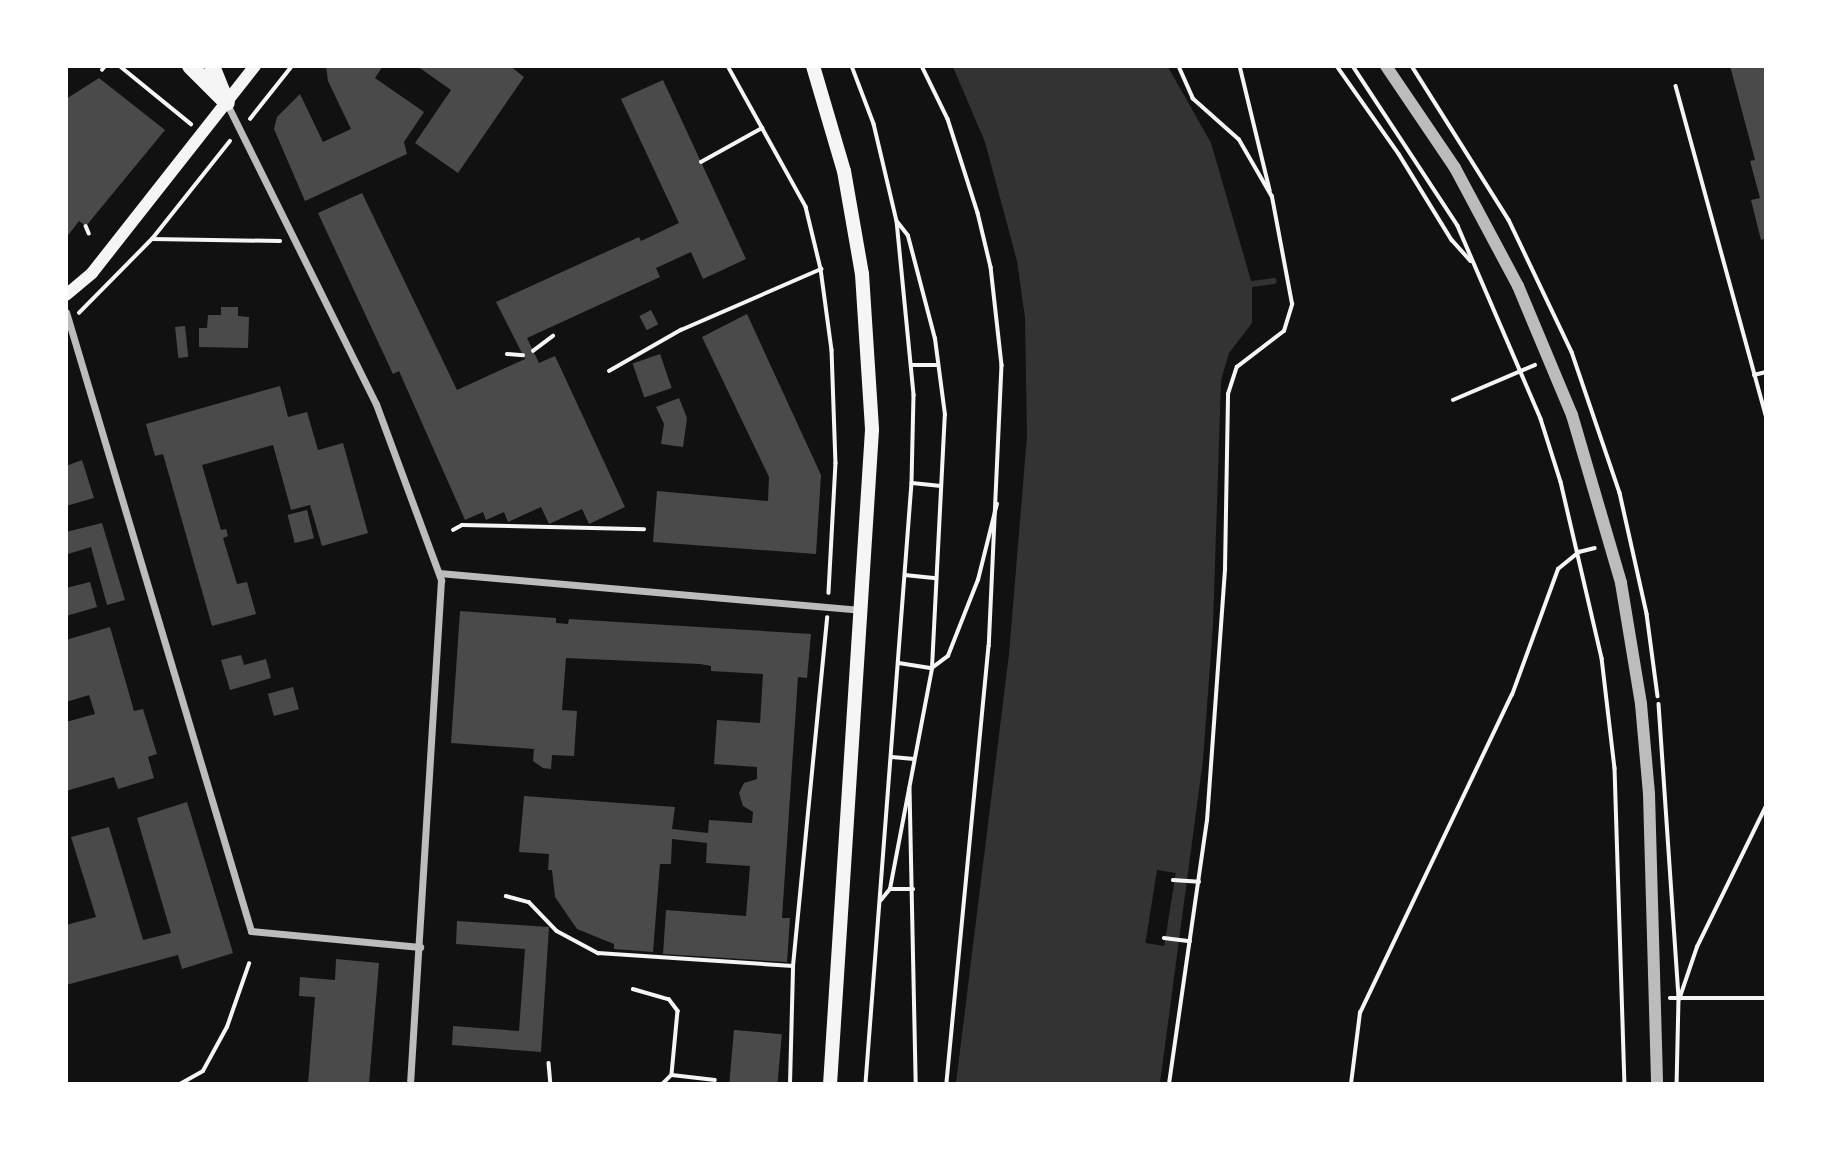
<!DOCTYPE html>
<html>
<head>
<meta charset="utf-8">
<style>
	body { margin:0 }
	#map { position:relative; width:1832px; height:1150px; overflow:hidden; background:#111; font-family:Spectral,serif }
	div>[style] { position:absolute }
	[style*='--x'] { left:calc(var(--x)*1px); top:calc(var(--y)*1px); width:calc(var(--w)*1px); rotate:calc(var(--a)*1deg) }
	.water>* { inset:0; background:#333 }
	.pier>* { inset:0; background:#111; transform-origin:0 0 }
	.stream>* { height:6px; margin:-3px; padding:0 3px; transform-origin:3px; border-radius:3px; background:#333 }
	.building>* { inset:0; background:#4a4a4a; transform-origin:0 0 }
	.path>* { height:3.5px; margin:-1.75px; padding:0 1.75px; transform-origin:1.75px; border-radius:1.75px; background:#f5f5f5 }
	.minor>* { height:7px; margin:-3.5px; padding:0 3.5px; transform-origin:3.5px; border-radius:3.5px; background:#bcbcbc }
	.tertiary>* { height:12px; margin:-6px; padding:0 6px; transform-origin:6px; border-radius:6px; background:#bcbcbc }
	.secondary>* { height:12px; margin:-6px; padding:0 6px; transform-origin:6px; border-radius:6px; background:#f5f5f5 }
	.primary>* { height:14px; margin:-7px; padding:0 7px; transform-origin:7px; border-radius:7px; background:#f5f5f5 }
	.trunk>* { height:16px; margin:-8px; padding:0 8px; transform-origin:8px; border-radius:8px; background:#f5f5f5 }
	span { translate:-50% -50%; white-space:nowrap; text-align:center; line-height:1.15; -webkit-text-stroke:6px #fff; paint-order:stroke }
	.frame { position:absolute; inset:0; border:68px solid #fff; pointer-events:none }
</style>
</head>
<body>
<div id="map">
	<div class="water">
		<div style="clip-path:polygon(953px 67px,1168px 67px,1211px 143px,1252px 284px,1252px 323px,1229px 353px,1221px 380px,1213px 626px,1203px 760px,1160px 1083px,956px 1083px,1009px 654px,1027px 436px,1025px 318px,1017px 261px,985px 142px)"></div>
	</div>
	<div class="pier">
		<div style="left:1157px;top:870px;width:19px;height:74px;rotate:9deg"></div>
	</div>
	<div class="stream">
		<div style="--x:1245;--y:285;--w:29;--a:-8"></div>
	</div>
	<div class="building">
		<div style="clip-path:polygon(326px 66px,383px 66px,375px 78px,424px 112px,404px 142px,407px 154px,305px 201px,274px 129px,277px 117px,300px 94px,323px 142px,351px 129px,328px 81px)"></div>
		<div style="clip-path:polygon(417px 66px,510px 66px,524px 77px,458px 173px,415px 143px,451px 90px)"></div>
		<div style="clip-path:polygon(1730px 66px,1766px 66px,1766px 238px,1761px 240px,1751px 200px,1760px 198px,1750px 161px,1755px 160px)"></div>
		<div style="clip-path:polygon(99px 78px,165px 130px,86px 226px,79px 221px,66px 238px,66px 99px)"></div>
		<div style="clip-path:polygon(663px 80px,746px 259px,703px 279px,691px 252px,656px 268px,660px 277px,527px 338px,539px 363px,555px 356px,625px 507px,589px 524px,582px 509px,549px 524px,541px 507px,508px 522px,504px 512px,486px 520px,483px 512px,465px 520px,399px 371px,393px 374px,318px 213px,362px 193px,457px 390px,525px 359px,496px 302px,639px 237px,641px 241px,679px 223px,621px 99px)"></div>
		<div style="clip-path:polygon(221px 307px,238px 307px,238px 316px,249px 317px,248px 348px,199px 347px,199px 328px,207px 328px,208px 315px,221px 315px)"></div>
		<div style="left:651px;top:310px;width:16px;height:13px;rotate:63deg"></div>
		<div style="clip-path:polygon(747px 314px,821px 475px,816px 554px,653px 542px,657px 491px,768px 501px,769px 477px,702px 337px)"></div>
		<div style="left:185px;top:326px;width:31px;height:10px;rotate:84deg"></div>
		<div style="left:660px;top:354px;width:36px;height:29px;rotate:71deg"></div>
		<div style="clip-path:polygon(280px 386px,288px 417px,307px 412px,318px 450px,343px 443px,368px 533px,322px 546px,310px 505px,291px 510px,273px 445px,202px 465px,221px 530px,226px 529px,228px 536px,223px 538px,237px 584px,247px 582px,256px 614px,212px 626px,163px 454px,155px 456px,146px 424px)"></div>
		<div style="clip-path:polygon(679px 398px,687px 418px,683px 447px,661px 444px,664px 424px,656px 407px)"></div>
		<div style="clip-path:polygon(82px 460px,94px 498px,66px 506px,66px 466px)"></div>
		<div style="left:307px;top:510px;width:29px;height:20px;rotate:76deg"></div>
		<div style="clip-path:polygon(102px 523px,125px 600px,107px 605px,91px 547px,68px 554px,66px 548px,66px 532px)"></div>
		<div style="clip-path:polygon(90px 582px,97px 607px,66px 616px,66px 588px)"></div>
		<div style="clip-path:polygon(460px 611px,556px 618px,556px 623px,568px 624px,569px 619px,811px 634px,807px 678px,798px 677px,782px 918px,790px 918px,787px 962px,663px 954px,666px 910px,746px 916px,750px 866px,706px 863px,707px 843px,672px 839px,671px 864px,660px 864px,653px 952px,614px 949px,614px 944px,577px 929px,555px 897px,552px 870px,548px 870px,549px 854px,519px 852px,524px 796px,675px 807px,672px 829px,708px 833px,709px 820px,752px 823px,753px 812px,743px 806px,739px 793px,744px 783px,757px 779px,757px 767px,714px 764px,717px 720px,760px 723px,763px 674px,711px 671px,711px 666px,700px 664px,566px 658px,562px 710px,577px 711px,574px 756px,552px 755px,551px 769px,543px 768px,533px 761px,534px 749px,451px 743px)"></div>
		<div style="clip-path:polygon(110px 627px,134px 711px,143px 709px,157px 754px,148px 757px,154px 778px,118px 789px,114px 777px,66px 791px,66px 722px,95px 714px,89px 695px,66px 702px,66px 640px)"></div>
		<div style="clip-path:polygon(241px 655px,244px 665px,266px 659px,271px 678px,230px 690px,221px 660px)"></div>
		<div style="left:293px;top:687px;width:23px;height:26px;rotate:75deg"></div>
		<div style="clip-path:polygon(187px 802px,233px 953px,182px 969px,178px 955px,66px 985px,66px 925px,96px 917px,71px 837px,109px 827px,143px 940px,171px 933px,137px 818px)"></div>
		<div style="clip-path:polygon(457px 921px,549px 927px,541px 1052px,452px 1045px,453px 1026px,519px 1031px,525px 949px,456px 944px)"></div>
		<div style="clip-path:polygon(336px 959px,379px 963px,369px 1084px,308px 1084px,315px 997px,299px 996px,300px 977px,335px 980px)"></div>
		<div style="left:734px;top:1030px;width:48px;height:54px;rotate:5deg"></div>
	</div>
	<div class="path">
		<div style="--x:120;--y:66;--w:92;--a:39.2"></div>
		<div style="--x:728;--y:66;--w:161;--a:61"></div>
		<div style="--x:806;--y:207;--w:64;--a:76.4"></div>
		<div style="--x:821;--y:269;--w:82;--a:82.3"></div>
		<div style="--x:832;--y:350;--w:113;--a:88"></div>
		<div style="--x:836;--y:463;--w:130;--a:93.1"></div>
		<div style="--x:852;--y:66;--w:62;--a:69.2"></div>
		<div style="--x:874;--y:124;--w:100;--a:76.7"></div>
		<div style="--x:897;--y:221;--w:175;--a:84.4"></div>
		<div style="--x:914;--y:395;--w:88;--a:91.3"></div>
		<div style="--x:912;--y:483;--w:603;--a:94.38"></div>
		<div style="--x:922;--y:66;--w:59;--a:63.9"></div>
		<div style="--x:948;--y:119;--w:99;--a:72.3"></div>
		<div style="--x:978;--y:213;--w:56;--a:76.5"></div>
		<div style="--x:991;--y:267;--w:99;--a:83.6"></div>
		<div style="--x:1002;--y:365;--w:281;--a:92.6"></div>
		<div style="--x:989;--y:646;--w:440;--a:95.5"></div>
		<div style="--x:1240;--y:66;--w:128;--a:76.4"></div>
		<div style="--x:1337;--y:66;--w:108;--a:54.8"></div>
		<div style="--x:1399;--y:154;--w:101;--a:58.4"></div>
		<div style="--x:1452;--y:240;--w:28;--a:48"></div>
		<div style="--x:1353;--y:66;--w:191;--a:56.7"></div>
		<div style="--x:1458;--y:226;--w:210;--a:66.7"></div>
		<div style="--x:1541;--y:419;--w:66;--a:72.4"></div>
		<div style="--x:1561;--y:482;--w:181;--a:76.9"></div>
		<div style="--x:1602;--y:658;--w:111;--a:83.3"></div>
		<div style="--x:1615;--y:768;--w:316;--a:88.2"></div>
		<div style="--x:1412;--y:66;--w:182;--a:57.8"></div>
		<div style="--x:1509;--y:220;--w:146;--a:64.5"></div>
		<div style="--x:1572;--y:352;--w:149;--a:71.2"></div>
		<div style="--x:1620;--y:493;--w:124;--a:77.4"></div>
		<div style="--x:1647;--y:614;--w:83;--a:82.4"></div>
		<div style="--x:102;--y:70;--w:5;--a:-53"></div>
		<div style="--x:1676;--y:86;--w:342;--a:74.7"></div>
		<div style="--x:250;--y:119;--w:68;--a:-51.6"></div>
		<div style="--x:701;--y:162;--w:70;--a:-29.1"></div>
		<div style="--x:86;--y:226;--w:8;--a:67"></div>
		<div style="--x:152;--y:239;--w:128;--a:0.9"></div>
		<div style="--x:79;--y:313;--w:104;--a:-45.4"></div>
		<div style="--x:152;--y:239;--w:125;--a:-51.5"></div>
		<div style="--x:533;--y:351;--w:25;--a:-37"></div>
		<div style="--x:507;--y:354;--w:16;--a:4"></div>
		<div style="--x:912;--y:365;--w:26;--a:0"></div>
		<div style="--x:609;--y:371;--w:83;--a:-29.7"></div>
		<div style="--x:681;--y:330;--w:153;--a:-23.5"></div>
		<div style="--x:1754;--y:375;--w:12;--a:-14"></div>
		<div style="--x:1453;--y:400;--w:89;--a:-23.1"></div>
		<div style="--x:912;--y:483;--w:29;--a:6"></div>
		<div style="--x:453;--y:530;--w:10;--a:-29"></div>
		<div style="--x:462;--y:525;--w:182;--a:1.3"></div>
		<div style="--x:905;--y:575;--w:31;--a:6"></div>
		<div style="--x:899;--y:663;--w:33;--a:9"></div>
		<div style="--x:932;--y:668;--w:20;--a:-37"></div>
		<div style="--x:948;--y:656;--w:82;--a:-68.5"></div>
		<div style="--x:978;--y:580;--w:78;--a:-76"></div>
		<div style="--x:1659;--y:704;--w:296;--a:86.1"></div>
		<div style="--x:1679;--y:999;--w:85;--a:91.3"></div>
		<div style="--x:892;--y:757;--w:22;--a:5"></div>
		<div style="--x:910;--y:788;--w:296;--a:88.8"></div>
		<div style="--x:1173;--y:880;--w:26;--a:4"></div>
		<div style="--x:890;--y:889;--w:23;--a:0"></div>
		<div style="--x:506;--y:896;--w:24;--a:15"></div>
		<div style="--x:529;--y:902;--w:40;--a:46"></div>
		<div style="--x:557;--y:931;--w:47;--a:28.2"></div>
		<div style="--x:598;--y:953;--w:195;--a:3.8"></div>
		<div style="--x:881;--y:900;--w:14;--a:-51"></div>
		<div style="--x:890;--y:889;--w:225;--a:-79.2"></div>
		<div style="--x:932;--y:668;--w:253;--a:-87.1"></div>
		<div style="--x:945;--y:415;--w:77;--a:-97.5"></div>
		<div style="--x:935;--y:339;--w:106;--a:-104.7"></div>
		<div style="--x:908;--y:236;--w:16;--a:-128"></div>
		<div style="--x:1164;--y:938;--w:26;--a:7"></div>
		<div style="--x:633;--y:989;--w:37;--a:16"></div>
		<div style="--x:669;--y:999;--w:15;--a:53"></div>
		<div style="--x:678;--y:1011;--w:64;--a:95.4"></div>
		<div style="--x:672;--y:1075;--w:13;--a:135"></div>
		<div style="--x:1680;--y:997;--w:53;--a:-71.2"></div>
		<div style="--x:1697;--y:947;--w:157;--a:-63.9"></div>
		<div style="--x:1670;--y:998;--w:96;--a:0"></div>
		<div style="--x:549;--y:1063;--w:21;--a:85"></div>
		<div style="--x:672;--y:1075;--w:43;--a:6.6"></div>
		<div style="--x:180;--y:1084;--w:26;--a:-29"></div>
		<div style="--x:203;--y:1071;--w:50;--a:-61.4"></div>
		<div style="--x:227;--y:1027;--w:67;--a:-70.8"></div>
		<div style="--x:790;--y:1084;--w:118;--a:-88.5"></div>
		<div style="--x:793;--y:966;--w:350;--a:-84.4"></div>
		<div style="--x:1169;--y:1084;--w:266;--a:-81.8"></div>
		<div style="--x:1207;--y:821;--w:253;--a:-85.9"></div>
		<div style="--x:1225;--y:569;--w:175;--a:-89"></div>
		<div style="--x:1228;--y:394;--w:28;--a:-72"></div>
		<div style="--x:1237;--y:367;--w:59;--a:-37.5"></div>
		<div style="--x:1284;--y:331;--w:28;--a:-73"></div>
		<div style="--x:1292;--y:304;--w:109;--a:-100.6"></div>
		<div style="--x:1272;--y:197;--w:66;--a:-120.1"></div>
		<div style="--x:1239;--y:140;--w:62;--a:-138.3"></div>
		<div style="--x:1193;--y:99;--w:36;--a:-114"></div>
		<div style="--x:1351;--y:1084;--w:72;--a:-82.8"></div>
		<div style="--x:1360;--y:1013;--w:352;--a:-64.5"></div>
		<div style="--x:1512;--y:695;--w:134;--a:-69.9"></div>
		<div style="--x:1558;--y:569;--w:27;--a:-39"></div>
		<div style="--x:1579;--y:552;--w:16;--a:-14"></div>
	</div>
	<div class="minor">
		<div style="--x:227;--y:104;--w:335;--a:63.6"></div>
		<div style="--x:376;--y:404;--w:188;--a:69.7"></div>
		<div style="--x:441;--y:580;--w:505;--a:93.52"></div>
		<div style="--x:66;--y:312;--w:646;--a:73.36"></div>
		<div style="--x:251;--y:931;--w:170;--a:5.4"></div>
		<div style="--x:439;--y:573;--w:423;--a:5"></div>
	</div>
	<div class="tertiary">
		<div style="--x:1386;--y:66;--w:123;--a:55.9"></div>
		<div style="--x:1455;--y:168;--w:134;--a:61.9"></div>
		<div style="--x:1518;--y:286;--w:140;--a:67.3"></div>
		<div style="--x:1572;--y:415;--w:175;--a:73.7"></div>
		<div style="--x:1621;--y:583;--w:123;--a:80.6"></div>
		<div style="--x:1641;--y:704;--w:90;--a:84.9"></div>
		<div style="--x:1649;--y:794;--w:290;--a:88.4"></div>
	</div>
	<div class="secondary">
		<div style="--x:66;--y:295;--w:34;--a:-40"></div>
		<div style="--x:92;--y:273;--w:263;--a:-51.8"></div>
	</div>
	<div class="primary">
		<div style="--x:813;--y:66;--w:109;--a:73.6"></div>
		<div style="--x:844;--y:171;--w:105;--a:80.1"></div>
		<div style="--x:862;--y:274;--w:156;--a:86.3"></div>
		<div style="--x:872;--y:430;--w:655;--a:93.67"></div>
	</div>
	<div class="trunk">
		<div style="--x:190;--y:66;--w:52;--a:45"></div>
		<div style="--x:212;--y:66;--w:38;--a:68"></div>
	</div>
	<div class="frame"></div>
</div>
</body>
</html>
